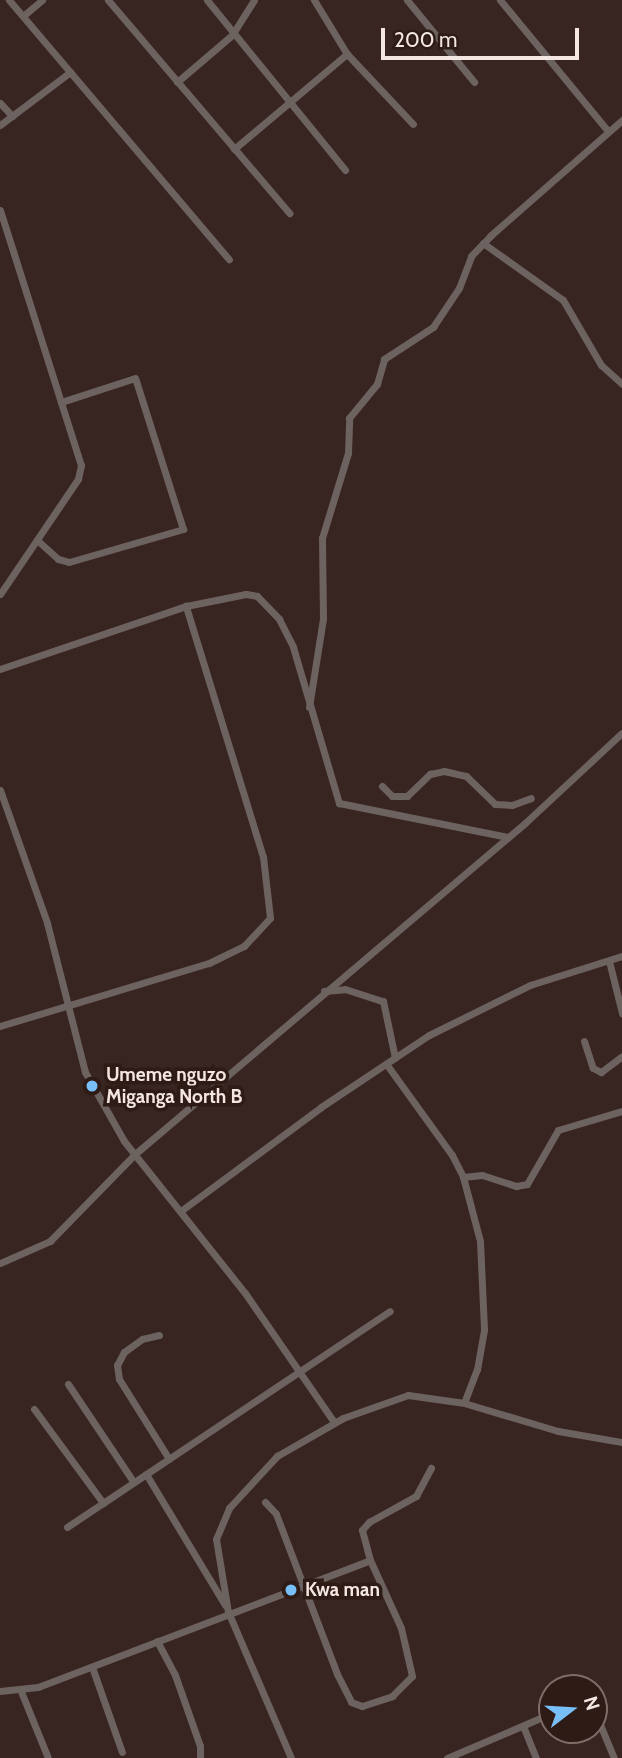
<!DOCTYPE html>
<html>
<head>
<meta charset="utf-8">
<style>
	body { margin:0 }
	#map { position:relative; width:622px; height:1758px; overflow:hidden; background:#382420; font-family:Cabin,sans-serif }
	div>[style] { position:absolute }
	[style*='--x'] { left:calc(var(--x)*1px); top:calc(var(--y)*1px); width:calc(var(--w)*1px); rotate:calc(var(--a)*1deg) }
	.minor>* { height:7px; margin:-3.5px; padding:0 3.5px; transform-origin:3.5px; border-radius:3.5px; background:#6c625f }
	.dots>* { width:19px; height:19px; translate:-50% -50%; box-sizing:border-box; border:4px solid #2e1b16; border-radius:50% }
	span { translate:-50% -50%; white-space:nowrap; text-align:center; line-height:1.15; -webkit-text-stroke:7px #2e1b16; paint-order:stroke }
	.poi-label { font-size:19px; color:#f4e6e2; font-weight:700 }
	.left { translate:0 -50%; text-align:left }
	.north { position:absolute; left:538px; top:1674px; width:70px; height:70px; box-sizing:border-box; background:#2e1b16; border:2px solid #7d6c68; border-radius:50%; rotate:73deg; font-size:19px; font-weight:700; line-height:28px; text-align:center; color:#f4e6e2 }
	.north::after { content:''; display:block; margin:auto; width:24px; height:32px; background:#78bff7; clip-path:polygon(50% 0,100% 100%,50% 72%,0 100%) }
	.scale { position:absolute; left:381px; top:28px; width:198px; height:32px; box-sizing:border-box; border:4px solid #f4e6e2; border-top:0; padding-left:9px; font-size:21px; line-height:24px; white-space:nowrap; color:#f4e6e2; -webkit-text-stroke:5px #2e1b16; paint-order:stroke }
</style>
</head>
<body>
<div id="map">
	<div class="minor">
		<div style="--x:9;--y:0;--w:340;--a:49.7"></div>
		<div style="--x:108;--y:0;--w:280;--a:49.6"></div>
		<div style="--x:207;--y:0;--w:219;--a:50.9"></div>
		<div style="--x:314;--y:0;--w:63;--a:58.6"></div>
		<div style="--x:347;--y:54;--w:96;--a:46.7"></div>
		<div style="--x:407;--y:0;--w:106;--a:50.7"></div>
		<div style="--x:500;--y:0;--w:170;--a:50.5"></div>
		<div style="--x:23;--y:16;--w:25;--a:-40"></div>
		<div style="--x:177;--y:82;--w:72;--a:-40.5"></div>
		<div style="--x:232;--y:35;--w:41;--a:-57.8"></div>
		<div style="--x:0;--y:103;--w:18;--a:47"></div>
		<div style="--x:0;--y:125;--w:88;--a:-37.1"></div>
		<div style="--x:234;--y:149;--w:148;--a:-40.1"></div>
		<div style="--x:0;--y:210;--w:268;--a:72.4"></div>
		<div style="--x:81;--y:465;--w:14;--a:102"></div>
		<div style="--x:78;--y:479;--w:139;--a:124.1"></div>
		<div style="--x:483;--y:243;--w:98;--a:35.5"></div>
		<div style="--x:563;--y:300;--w:75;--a:59.7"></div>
		<div style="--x:601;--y:365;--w:28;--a:42"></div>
		<div style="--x:37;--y:540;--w:28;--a:42"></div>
		<div style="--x:58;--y:559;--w:11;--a:15"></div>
		<div style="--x:69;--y:562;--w:119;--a:-16.1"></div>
		<div style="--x:183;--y:529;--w:158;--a:-107.6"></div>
		<div style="--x:135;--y:378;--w:78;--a:162"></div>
		<div style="--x:0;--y:669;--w:196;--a:-18.7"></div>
		<div style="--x:186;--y:606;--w:61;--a:-11.3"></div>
		<div style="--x:246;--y:594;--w:11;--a:10"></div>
		<div style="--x:257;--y:596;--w:32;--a:46"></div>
		<div style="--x:279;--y:619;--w:31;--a:63"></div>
		<div style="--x:293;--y:647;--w:163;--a:73.6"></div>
		<div style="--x:339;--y:803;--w:172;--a:11.4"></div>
		<div style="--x:309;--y:707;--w:89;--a:-81"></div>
		<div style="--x:323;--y:619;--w:81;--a:-90.7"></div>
		<div style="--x:322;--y:538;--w:89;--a:-73"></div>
		<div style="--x:348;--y:453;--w:35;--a:-88"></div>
		<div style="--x:349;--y:418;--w:44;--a:-50.5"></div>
		<div style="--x:377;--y:384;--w:26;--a:-74"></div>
		<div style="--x:384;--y:359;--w:59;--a:-33.1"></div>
		<div style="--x:433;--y:327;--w:47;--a:-56.3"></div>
		<div style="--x:459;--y:288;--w:34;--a:-69"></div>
		<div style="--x:471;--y:256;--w:28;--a:-46"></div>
		<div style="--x:490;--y:236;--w:176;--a:-41.3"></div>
		<div style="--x:382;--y:786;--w:14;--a:45"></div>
		<div style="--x:392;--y:796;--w:15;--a:0"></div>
		<div style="--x:407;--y:796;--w:32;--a:-44"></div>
		<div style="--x:430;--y:774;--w:14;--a:-12"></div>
		<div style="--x:444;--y:771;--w:23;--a:13"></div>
		<div style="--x:466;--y:776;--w:40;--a:44"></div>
		<div style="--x:495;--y:804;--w:17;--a:3"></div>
		<div style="--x:512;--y:805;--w:20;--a:-20"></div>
		<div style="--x:0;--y:790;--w:141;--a:70.5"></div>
		<div style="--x:47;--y:923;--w:154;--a:75.7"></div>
		<div style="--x:85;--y:1072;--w:79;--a:60.5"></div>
		<div style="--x:124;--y:1141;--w:194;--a:51.5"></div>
		<div style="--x:245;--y:1293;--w:157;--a:55.4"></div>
		<div style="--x:609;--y:961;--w:54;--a:76"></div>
		<div style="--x:324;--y:991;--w:21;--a:-5"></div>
		<div style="--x:345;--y:989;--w:40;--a:18"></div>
		<div style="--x:383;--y:1001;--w:58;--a:78.1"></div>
		<div style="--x:0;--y:1026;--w:218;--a:-16.8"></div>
		<div style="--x:209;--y:963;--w:39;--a:-26"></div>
		<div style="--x:244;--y:946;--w:38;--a:-47"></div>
		<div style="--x:270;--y:918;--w:61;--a:-96.5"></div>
		<div style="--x:263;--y:857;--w:263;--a:-107.1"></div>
		<div style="--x:584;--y:1041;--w:28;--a:72"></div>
		<div style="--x:593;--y:1068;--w:9;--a:27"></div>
		<div style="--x:601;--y:1072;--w:26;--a:-37"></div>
		<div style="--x:387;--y:1065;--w:111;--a:54.2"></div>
		<div style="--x:452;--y:1155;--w:25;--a:63"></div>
		<div style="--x:463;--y:1177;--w:66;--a:75.1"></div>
		<div style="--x:480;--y:1241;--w:89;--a:87.4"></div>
		<div style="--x:484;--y:1330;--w:40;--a:100"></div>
		<div style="--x:477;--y:1369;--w:36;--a:111"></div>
		<div style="--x:463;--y:1177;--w:19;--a:-6"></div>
		<div style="--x:482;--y:1175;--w:36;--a:18"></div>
		<div style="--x:516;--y:1186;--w:11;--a:-10"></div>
		<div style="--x:527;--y:1184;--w:62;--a:-60.1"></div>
		<div style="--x:558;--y:1130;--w:67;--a:-16.5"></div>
		<div style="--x:182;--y:1210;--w:173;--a:-36.5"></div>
		<div style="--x:321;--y:1107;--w:130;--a:-33.7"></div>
		<div style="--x:429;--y:1035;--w:113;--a:-26.3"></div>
		<div style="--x:530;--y:985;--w:96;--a:-17.5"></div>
		<div style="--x:0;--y:1263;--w:55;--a:-23.7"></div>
		<div style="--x:50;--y:1241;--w:122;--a:-45.7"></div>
		<div style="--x:135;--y:1154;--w:512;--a:-40.32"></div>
		<div style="--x:525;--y:823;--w:132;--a:-42.9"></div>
		<div style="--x:159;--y:1335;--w:17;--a:167"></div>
		<div style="--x:142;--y:1339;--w:22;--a:144"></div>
		<div style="--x:124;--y:1352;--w:15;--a:118"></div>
		<div style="--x:117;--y:1365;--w:14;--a:82"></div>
		<div style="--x:119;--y:1379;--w:94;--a:58"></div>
		<div style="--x:68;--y:1384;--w:117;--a:56.2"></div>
		<div style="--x:34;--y:1409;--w:117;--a:53.7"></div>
		<div style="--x:103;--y:1503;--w:345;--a:-33.8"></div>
		<div style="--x:146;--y:1474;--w:153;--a:58.9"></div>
		<div style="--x:265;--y:1502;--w:16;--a:47"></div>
		<div style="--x:276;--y:1514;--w:171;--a:69.1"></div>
		<div style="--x:337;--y:1674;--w:31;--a:63"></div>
		<div style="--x:351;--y:1702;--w:12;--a:20"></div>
		<div style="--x:362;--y:1706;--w:32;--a:-18"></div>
		<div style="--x:392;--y:1696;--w:28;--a:-45"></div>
		<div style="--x:412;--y:1676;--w:49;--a:-102.9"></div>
		<div style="--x:401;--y:1628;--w:75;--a:-114.5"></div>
		<div style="--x:370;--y:1560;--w:31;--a:-105"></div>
		<div style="--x:362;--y:1530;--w:11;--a:-49"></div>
		<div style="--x:369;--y:1522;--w:54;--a:-29"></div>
		<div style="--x:416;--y:1496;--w:32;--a:-62"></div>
		<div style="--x:67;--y:1527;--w:43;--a:-33.7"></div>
		<div style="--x:157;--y:1641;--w:38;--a:62"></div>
		<div style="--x:175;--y:1675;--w:75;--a:70.6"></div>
		<div style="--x:200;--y:1746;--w:12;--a:90"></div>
		<div style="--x:92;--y:1667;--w:90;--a:70.6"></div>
		<div style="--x:20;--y:1689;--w:74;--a:67.9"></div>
		<div style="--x:0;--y:1691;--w:38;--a:-6"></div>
		<div style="--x:38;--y:1687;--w:355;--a:-20.9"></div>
		<div style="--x:594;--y:1710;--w:52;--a:67.4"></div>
		<div style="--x:523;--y:1726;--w:35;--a:68"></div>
		<div style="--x:291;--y:1758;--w:159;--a:-113.3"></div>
		<div style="--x:228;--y:1612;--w:74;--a:-99.3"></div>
		<div style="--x:216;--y:1539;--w:34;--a:-67"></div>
		<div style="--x:229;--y:1508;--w:71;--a:-47.3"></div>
		<div style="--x:277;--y:1456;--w:76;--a:-29.9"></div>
		<div style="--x:343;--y:1418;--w:69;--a:-19.5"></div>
		<div style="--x:408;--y:1395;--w:57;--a:8.1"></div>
		<div style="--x:464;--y:1403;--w:98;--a:16.6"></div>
		<div style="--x:558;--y:1431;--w:65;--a:9.8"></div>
		<div style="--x:447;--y:1758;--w:114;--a:-23.2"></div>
	</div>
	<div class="dots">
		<div style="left:92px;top:1086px;background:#78bff7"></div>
		<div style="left:291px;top:1590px;background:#78bff7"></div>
	</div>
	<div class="poi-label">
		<span class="left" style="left:106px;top:1086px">Umeme nguzo<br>Miganga North B</span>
		<span class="left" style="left:305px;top:1590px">Kwa man</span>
	</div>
	<div class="north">N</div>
	<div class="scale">200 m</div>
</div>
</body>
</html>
